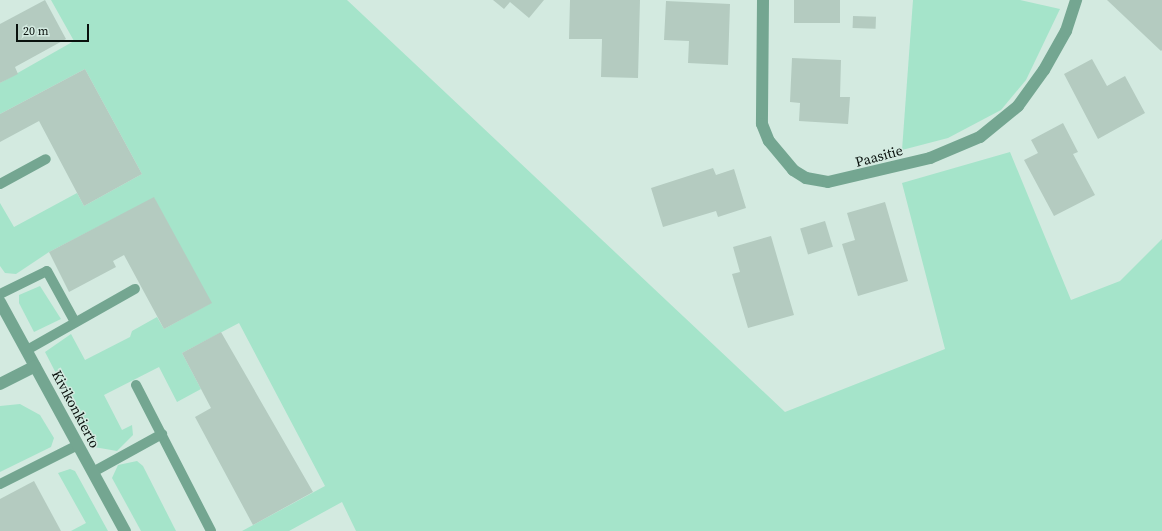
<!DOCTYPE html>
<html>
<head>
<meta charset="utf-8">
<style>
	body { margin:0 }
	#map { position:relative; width:1162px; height:531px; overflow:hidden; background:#d3eae0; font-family:"Source Serif 4",serif }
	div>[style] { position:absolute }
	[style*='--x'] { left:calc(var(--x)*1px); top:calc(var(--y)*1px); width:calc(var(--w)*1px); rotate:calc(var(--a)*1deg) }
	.green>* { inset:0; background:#a5e4ca }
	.building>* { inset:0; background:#b4cbc0; transform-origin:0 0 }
	.lane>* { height:10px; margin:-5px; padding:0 5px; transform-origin:5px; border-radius:5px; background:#74a691 }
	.street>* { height:12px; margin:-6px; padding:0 6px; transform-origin:6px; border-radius:6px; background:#74a691 }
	span { translate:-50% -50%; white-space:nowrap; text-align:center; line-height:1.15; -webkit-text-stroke:3px #d3eae0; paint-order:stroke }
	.street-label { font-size:14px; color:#09110d }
	.scale { position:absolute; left:16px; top:24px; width:73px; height:18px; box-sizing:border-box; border:2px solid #09110d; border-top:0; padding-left:5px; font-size:12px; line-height:14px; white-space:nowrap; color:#09110d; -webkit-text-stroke:3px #d3eae0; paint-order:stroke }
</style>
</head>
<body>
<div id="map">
	<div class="green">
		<div style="clip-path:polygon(51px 0,347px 0,785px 412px,945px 349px,902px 183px,1010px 152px,1071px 300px,1120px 281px,1162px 239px,1162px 531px,356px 531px,342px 502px,289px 531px,242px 531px,325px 486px,239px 323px,182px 353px,201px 389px,177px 402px,159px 367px,104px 395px,122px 430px,132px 425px,133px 435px,117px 451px,94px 447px,45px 352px,71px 334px,85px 360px,130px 337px,132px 331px,157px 317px,164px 329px,211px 303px,154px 198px,49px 252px,16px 274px,5px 273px,0 266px,0 203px,14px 227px,77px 193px,84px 206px,142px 174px,85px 69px,0 114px,0 83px,74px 41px)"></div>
		<div style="clip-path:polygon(913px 0,1020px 0,1060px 9px,1026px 80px,1001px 110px,948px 138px,902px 150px)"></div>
		<div style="clip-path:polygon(40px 286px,61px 319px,34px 332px,19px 303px,19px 295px)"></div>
		<div style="clip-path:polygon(20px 404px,40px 415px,54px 438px,51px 447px,0 472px,0 406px)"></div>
		<div style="clip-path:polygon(137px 461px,143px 466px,176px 531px,141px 531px,112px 478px,118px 465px)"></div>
		<div style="clip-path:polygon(70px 469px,75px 471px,108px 531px,71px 531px,86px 523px,58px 473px)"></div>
	</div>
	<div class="building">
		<div style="clip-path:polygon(45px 0,66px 39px,15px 67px,18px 74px,0 83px,0 24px)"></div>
		<div style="clip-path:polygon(493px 0,544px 0,529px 18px,510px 2px,504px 9px)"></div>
		<div style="clip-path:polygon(570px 0,640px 0,638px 78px,601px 77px,602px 39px,569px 39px)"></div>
		<div style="left:794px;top:0;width:46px;height:23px"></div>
		<div style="clip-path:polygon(1107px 0,1162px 0,1162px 50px,1161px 51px)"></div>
		<div style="clip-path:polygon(666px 1px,730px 4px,728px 65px,688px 63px,689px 41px,664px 40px)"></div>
		<div style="left:853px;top:16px;width:23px;height:12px;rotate:2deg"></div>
		<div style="clip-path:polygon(792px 58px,841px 60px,840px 97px,850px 97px,848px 124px,799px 121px,800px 103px,790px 102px)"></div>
		<div style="clip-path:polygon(1092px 59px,1107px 86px,1125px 76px,1145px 113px,1098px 139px,1064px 74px)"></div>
		<div style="clip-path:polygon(85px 69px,142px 174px,84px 206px,39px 121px,0 142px,0 114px)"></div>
		<div style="clip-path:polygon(1063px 123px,1078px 152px,1073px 154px,1095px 195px,1054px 216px,1024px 160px,1038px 153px,1031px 140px)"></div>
		<div style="clip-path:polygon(713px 168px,716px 175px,734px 169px,746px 208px,718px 217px,716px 211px,663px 227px,651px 188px)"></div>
		<div style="clip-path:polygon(154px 197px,212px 303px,164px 329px,124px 255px,113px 261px,116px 267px,69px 292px,49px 252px)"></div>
		<div style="clip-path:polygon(885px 202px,908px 281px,858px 296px,842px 244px,855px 240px,847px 213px)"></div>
		<div style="left:825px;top:221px;width:27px;height:26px;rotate:73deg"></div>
		<div style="clip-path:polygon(771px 236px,794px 315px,748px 328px,732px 274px,740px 272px,733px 247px)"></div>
		<div style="clip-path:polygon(221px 332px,313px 492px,253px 525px,195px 417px,211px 408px,182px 353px)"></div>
		<div style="clip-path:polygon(34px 481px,61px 531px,0 531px,0 499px)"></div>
	</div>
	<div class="lane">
		<div style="--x:0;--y:184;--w:52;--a:-28.5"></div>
		<div style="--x:0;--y:294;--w:52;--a:-26.1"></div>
		<div style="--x:47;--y:271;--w:58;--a:61.2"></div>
		<div style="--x:27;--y:350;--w:124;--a:-29.5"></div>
		<div style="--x:136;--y:385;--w:164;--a:62.8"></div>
		<div style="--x:93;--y:472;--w:79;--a:-28.8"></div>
		<div style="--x:0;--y:484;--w:87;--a:-26.6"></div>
	</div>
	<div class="street">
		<div style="--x:763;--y:0;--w:124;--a:90.5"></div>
		<div style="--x:762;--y:124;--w:18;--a:68"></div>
		<div style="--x:769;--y:141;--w:38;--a:50"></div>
		<div style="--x:793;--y:170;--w:15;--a:32"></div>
		<div style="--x:806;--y:178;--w:22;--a:10"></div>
		<div style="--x:828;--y:182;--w:105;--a:-13.2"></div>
		<div style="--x:930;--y:158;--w:54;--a:-22.8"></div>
		<div style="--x:980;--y:137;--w:49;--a:-39.2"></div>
		<div style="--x:1018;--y:106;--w:44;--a:-54.2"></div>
		<div style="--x:1044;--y:70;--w:45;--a:-60.6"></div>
		<div style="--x:1066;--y:31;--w:33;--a:-72"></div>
		<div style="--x:0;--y:302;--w:261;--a:61.4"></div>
		<div style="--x:0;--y:384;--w:39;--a:-27"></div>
	</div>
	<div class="street-label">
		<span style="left:879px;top:156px;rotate:-15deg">Paasitie</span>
		<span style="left:76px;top:409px;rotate:62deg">Kivikonkierto</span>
	</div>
	<div class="scale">20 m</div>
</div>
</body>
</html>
